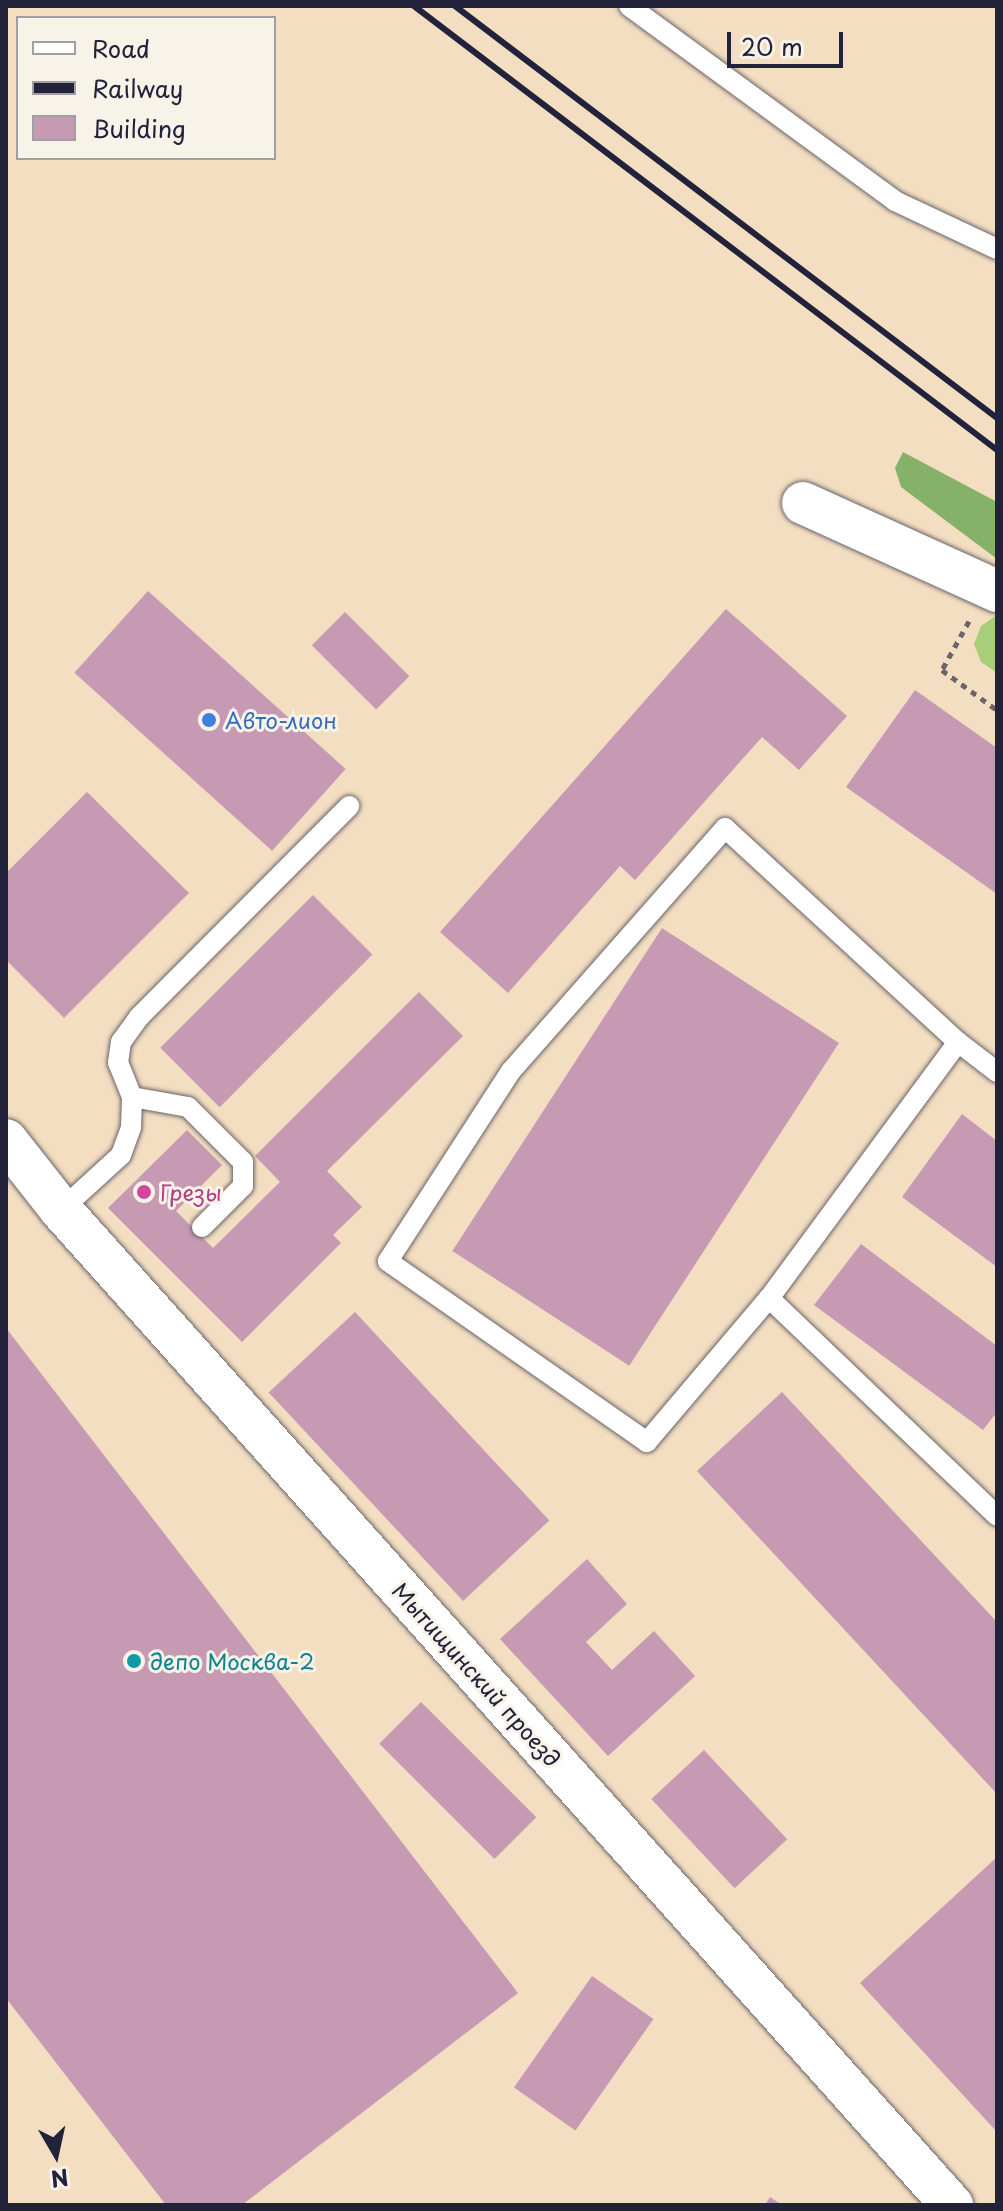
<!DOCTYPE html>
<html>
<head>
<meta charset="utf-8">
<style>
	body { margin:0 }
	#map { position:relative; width:1003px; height:2211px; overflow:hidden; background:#f3dec1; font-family:"Playpen Sans",sans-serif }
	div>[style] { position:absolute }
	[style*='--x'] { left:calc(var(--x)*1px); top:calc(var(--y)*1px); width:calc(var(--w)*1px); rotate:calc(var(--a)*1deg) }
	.green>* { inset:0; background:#a7ce79 }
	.forest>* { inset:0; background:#85b169 }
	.building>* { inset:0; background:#c79ab4; transform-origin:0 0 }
	.path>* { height:5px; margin-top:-2.5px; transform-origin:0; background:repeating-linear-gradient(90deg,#6b646a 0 6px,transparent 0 12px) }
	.roads { filter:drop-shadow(0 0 2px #6b646a) drop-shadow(0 0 2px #6b646a) }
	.lane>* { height:20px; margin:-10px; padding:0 10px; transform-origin:10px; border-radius:10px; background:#fff }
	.street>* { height:42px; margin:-21px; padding:0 21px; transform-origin:21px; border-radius:21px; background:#fff }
	.rail>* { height:6px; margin:-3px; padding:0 3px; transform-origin:3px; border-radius:3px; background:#22223b }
	.dots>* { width:22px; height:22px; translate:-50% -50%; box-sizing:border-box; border:4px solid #f7f3e8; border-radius:50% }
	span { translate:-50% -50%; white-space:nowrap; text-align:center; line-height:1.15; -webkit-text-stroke:6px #f7f3e8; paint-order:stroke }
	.shop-label { font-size:22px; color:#366cbe }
	.left { translate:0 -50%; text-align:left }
	.hotel-label { font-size:22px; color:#b23c85 }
	.culture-label { font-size:22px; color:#0d838f }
	.street-label { font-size:22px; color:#22223b }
	.frame { position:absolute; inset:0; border:8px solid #22223b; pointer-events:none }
	.legend { position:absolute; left:16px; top:16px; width:260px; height:144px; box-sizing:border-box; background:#f7f3e8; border:2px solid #a29fa3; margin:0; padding:10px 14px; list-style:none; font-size:24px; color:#22223b }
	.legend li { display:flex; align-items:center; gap:16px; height:40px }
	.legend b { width:40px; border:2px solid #a29fa3 }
	.north { position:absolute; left:16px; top:2115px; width:80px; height:80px; -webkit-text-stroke:6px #f7f3e8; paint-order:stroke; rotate:171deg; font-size:22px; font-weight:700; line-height:32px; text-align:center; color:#22223b }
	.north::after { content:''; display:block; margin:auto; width:28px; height:36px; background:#22223b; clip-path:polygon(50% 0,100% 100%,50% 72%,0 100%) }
	.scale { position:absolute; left:727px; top:32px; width:116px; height:36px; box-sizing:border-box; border:4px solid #22223b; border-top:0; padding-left:10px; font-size:24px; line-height:28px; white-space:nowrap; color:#22223b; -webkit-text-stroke:6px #f7f3e8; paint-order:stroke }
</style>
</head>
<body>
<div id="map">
	<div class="green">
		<div style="clip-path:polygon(997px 615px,997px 673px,981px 662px,974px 644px,981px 626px)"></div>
	</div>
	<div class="forest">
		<div style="clip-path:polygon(903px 452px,997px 502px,997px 559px,901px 487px,895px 468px)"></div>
	</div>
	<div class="building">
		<div style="left:148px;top:591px;width:266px;height:110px;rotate:42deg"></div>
		<div style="clip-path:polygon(726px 609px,847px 716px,799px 770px,762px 737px,635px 880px,620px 866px,508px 993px,440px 932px)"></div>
		<div style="left:345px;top:612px;width:91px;height:47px;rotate:45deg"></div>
		<div style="clip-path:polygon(915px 690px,997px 748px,997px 894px,846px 787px)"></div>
		<div style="clip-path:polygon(87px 792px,189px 893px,64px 1018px,6px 960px,6px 873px)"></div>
		<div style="left:313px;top:895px;width:84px;height:216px;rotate:45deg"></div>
		<div style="left:662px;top:928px;width:211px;height:385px;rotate:33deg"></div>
		<div style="clip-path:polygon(419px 992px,463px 1036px,327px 1171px,362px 1207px,333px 1235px,341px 1243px,242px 1342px,108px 1208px,187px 1130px,222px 1165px,176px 1211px,213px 1248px,280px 1182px,255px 1156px)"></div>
		<div style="clip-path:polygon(962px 1114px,997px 1141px,997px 1267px,902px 1197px)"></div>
		<div style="clip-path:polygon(861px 1244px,997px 1346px,997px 1412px,983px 1430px,814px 1305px)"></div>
		<div style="left:355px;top:1312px;width:285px;height:118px;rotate:47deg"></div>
		<div style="clip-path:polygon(6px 1328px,518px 1993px,242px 2205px,166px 2205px,6px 1998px)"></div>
		<div style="clip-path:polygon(782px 1392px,997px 1622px,997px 1794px,697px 1471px)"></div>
		<div style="clip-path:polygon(587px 1559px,627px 1604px,586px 1642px,612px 1670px,654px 1631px,695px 1676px,608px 1756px,500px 1639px)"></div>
		<div style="left:421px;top:1702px;width:163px;height:59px;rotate:45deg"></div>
		<div style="left:704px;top:1750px;width:122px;height:72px;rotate:47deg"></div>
		<div style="clip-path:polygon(997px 1857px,997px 2132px,860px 1983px)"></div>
		<div style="left:592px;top:1976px;width:75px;height:136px;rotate:35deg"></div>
		<div style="clip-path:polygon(770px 2197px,782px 2205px,765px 2205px)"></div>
	</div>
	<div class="path">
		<div style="--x:969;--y:621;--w:56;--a:118.9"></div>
		<div style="--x:942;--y:670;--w:68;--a:36"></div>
	</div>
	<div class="roads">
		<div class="lane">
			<div style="--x:629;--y:6;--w:330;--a:36.2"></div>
			<div style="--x:895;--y:201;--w:113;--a:25.2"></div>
			<div style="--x:997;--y:1072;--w:49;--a:-142.4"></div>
			<div style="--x:958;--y:1042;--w:318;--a:126.4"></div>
			<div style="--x:769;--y:1298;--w:315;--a:43.7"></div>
			<div style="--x:132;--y:1097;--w:57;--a:10.1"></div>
			<div style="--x:188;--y:1107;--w:78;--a:45"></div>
			<div style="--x:243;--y:1162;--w:24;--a:90"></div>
			<div style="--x:243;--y:1186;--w:58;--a:135"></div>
			<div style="--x:61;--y:1210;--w:81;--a:-42.5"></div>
			<div style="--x:121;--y:1155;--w:30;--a:-70"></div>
			<div style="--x:131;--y:1127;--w:30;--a:-88"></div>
			<div style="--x:132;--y:1097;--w:37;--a:-112"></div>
			<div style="--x:118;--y:1063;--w:21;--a:-82"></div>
			<div style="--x:121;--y:1042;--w:31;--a:-54"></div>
			<div style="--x:139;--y:1017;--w:298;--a:-45.1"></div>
			<div style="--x:769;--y:1298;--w:189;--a:130.3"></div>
			<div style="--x:647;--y:1442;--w:316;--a:-145.1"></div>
			<div style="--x:388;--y:1261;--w:226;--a:-57.1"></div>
			<div style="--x:511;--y:1071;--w:324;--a:-48.6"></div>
			<div style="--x:725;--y:828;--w:316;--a:42.6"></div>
		</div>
		<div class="street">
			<div style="--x:803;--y:503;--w:213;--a:24.4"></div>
			<div style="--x:6;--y:1140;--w:89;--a:51.8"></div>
			<div style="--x:61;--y:1210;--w:1336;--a:48.16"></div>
		</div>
	</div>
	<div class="rail">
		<div style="--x:414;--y:6;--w:733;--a:37.29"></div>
		<div style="--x:455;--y:6;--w:681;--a:37.24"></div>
	</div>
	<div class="dots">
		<div style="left:209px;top:720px;background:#3f7fe0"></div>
		<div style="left:144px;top:1192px;background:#d1479c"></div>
		<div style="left:134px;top:1661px;background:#0f9aa8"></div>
	</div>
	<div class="shop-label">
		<span class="left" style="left:225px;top:720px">Авто-лион</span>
	</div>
	<div class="hotel-label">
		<span class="left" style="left:160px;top:1192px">Грезы</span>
	</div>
	<div class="culture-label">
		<span class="left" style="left:150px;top:1661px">депо Москва-2</span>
	</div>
	<div class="street-label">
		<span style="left:477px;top:1674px;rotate:48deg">Мытищинский проезд</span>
	</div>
	<div class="frame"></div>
	<ul class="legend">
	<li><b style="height:10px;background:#fff"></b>Road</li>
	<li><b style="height:10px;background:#22223b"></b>Railway</li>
	<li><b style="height:22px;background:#c79ab4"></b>Building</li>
	</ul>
	<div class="north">N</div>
	<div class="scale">20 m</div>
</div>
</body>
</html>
